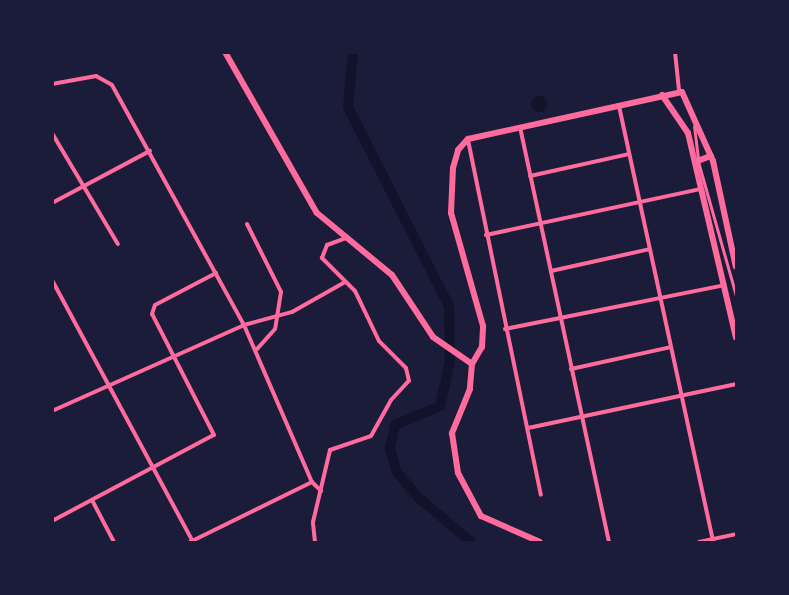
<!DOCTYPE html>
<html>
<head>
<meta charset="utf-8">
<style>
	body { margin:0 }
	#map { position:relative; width:789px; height:595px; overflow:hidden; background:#1b1b3a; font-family:Signika,sans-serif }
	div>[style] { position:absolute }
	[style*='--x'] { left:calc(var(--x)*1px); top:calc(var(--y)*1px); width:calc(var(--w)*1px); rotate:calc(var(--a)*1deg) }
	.water>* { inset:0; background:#12122b }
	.round { border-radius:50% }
	.river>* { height:10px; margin:-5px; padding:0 5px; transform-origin:5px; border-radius:5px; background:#12122b }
	.pedestrian>* { height:3px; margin:-1.5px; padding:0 1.5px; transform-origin:1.5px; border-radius:1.5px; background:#ff6b9d }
	.minor>* { height:4px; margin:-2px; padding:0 2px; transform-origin:2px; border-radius:2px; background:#ff6b9d }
	.primary>* { height:6px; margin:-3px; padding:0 3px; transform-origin:3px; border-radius:3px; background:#ff6b9d }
	.trunk>* { height:6px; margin:-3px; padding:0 3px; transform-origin:3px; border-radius:3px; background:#ff6b9d }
	span { translate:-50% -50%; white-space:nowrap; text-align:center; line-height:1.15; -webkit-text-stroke:5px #1b1b3a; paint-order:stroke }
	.frame { position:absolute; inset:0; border:54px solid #1b1b3a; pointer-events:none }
</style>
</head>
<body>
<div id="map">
	<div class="water">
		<div class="round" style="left:531px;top:96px;width:16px;height:16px"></div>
	</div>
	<div class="river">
		<div style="--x:353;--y:52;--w:55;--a:95.2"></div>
		<div style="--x:348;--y:107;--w:223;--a:63.1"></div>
		<div style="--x:449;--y:306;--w:56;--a:89"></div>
		<div style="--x:450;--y:362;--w:45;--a:102.8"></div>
		<div style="--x:440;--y:406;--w:49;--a:157.1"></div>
		<div style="--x:395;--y:425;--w:24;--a:102"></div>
		<div style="--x:390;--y:448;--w:24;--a:75"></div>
		<div style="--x:396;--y:471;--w:35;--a:50"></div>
		<div style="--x:419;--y:498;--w:68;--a:40.2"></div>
	</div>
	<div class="pedestrian">
		<div style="--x:694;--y:126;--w:39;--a:83"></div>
		<div style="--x:699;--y:165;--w:136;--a:74.2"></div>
	</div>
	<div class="minor">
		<div style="--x:675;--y:52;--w:39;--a:84"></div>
		<div style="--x:52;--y:84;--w:45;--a:-10.3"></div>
		<div style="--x:96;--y:76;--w:18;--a:29"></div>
		<div style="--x:112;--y:85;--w:274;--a:61.2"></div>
		<div style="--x:244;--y:325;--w:171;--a:66.6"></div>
		<div style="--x:312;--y:482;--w:13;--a:45"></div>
		<div style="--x:619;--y:106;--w:446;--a:77.8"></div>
		<div style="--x:520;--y:127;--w:424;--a:77.9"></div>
		<div style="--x:52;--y:133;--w:129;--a:59.3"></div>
		<div style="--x:468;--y:140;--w:362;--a:78.4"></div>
		<div style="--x:530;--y:176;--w:101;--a:-12.5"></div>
		<div style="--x:52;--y:203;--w:111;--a:-28"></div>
		<div style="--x:247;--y:224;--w:76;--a:63.4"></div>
		<div style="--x:281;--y:292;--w:37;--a:99"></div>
		<div style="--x:275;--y:329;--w:27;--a:132"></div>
		<div style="--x:486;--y:235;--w:220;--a:-12.1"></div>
		<div style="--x:551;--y:271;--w:101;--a:-12.5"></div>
		<div style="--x:52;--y:280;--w:298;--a:61.7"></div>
		<div style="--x:505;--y:329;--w:224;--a:-11.3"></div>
		<div style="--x:571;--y:369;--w:102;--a:-12.4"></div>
		<div style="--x:52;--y:411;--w:210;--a:-24.1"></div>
		<div style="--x:244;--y:325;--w:50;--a:-15.2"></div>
		<div style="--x:292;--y:312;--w:61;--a:-29.5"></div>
		<div style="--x:528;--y:428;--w:213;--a:-11.9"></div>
		<div style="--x:92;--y:500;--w:47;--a:62.4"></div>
		<div style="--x:52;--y:521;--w:183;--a:-28"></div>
		<div style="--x:214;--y:435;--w:136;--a:-117.1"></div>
		<div style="--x:152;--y:314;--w:9;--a:-72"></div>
		<div style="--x:155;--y:305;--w:69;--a:-27.7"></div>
		<div style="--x:190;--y:542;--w:136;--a:-26.2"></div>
		<div style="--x:315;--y:542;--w:20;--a:-96"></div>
		<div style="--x:313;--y:522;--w:74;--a:-76.7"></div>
		<div style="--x:330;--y:450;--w:43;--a:-18.9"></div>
		<div style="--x:371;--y:436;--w:41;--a:-60.9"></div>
		<div style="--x:391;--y:400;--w:26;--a:-47"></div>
		<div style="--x:409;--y:381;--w:13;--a:-103"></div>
		<div style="--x:406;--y:368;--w:38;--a:-135"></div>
		<div style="--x:379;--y:341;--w:55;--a:-115.6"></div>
		<div style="--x:355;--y:291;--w:47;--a:-135"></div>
		<div style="--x:322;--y:258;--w:14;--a:-69"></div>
		<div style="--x:327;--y:245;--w:20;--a:-20"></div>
		<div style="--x:699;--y:542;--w:38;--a:-12"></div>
	</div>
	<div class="primary">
		<div style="--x:662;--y:95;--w:46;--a:55.6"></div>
		<div style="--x:688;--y:133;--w:210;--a:76.8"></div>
		<div style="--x:695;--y:162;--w:17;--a:-21"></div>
		<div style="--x:472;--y:364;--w:20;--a:-60"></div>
		<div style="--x:482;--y:347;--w:21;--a:-87"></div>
		<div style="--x:483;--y:326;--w:117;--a:-105.8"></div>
		<div style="--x:451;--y:213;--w:45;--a:-87.5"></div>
		<div style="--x:453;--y:168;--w:19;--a:-74"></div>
		<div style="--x:458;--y:150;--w:15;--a:-48"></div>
		<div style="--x:468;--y:139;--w:219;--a:-12.4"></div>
		<div style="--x:682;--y:92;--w:76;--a:65.8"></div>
		<div style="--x:713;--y:161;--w:108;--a:77.8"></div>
	</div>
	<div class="trunk">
		<div style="--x:225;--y:52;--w:185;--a:60.3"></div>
		<div style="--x:317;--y:213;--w:97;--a:39.6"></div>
		<div style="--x:392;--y:275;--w:74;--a:56.5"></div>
		<div style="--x:433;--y:337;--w:47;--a:34.7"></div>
		<div style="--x:472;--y:364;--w:25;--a:95"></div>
		<div style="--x:470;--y:389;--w:48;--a:112.2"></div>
		<div style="--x:452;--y:433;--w:40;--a:81.5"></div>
		<div style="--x:458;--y:473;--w:49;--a:61.9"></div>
		<div style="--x:481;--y:516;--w:64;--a:23.8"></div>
	</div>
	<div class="frame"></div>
</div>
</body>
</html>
